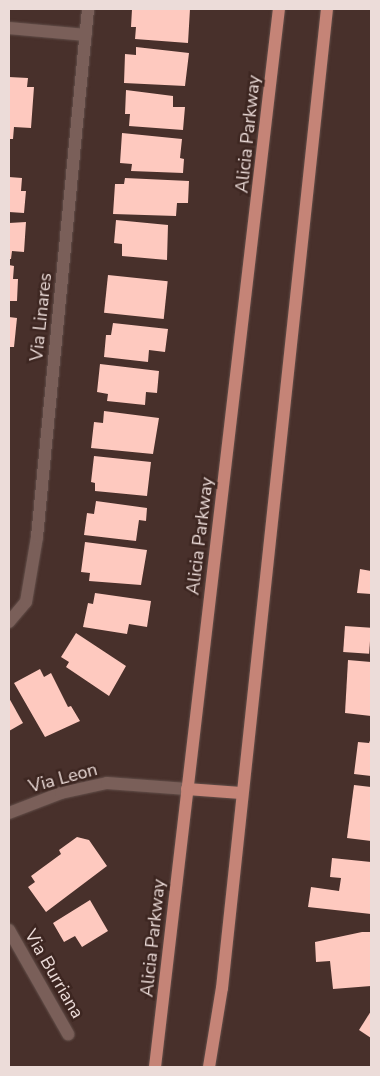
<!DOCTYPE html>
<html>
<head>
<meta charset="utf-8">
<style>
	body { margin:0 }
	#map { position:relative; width:380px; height:1076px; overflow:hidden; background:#48302b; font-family:"Nunito Sans",sans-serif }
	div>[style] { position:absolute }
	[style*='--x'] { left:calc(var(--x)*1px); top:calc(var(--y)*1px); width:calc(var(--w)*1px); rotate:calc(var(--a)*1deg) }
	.building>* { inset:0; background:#fec9bf; transform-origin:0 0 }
	.roads { filter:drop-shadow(0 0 1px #634f4a) drop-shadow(0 0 1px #634f4a) }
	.street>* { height:12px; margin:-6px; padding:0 6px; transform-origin:6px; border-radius:6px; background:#7a5f59 }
	.primary>* { height:12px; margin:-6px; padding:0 6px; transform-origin:6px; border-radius:6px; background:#c58477 }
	span { translate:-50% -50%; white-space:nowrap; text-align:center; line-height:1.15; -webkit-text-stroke:5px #3d2621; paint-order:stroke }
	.street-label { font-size:18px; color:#ecdcd9 }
	.frame { position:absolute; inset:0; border:10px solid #ecdcd9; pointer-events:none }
</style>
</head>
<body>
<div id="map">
	<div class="building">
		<div style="clip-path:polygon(132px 9px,190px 9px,188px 43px,135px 39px,136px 27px,131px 27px)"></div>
		<div style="clip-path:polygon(136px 47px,189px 53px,185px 86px,124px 83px,125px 54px,136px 55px)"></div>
		<div style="clip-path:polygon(9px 77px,28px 78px,27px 87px,34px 87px,31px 128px,14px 127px,13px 139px,9px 139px)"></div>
		<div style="clip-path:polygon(126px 90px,173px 96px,173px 107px,185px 107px,183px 130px,129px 126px,130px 114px,125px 114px)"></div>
		<div style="clip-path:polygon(122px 133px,182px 139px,180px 158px,184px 159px,183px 173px,131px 171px,132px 164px,120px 163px)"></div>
		<div style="clip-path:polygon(9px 177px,22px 178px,21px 191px,26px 191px,24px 213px,9px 212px)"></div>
		<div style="clip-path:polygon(125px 178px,189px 181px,188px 203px,177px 203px,176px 216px,113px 214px,115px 184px,124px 184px)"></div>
		<div style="clip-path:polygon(116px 220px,168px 225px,167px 260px,122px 256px,122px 244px,114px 243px)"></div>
		<div style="clip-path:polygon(26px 222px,24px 252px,12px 251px,11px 259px,9px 259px,9px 223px)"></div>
		<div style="clip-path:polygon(9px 265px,14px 266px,13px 279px,18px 279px,17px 301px,9px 301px)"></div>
		<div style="left:108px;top:275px;width:60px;height:38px;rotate:6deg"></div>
		<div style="clip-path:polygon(9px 317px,17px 318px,14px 347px,9px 347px)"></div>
		<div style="clip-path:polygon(113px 323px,168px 329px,165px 352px,149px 350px,148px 362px,104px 357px,106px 335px,111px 335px)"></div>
		<div style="clip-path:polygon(100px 364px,159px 371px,157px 393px,146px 392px,145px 405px,107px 401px,108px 394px,97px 392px)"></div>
		<div style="clip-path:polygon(104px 411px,159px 418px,153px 454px,91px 448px,94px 422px,103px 423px)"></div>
		<div style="clip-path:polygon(94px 456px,151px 462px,147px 496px,95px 491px,95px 483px,91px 482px)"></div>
		<div style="clip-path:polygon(96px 501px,147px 508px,146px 521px,139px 520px,136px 541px,84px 535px,87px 513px,94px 514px)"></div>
		<div style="clip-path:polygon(85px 542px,147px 550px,141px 585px,89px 581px,90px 573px,81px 572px)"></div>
		<div style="clip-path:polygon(360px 569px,371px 571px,371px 594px,357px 593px)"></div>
		<div style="clip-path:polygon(95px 593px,151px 601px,147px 627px,129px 624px,127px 634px,83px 627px,88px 603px,93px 604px)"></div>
		<div style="left:345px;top:626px;width:26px;height:26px;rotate:4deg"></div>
		<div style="clip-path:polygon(76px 633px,126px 666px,109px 696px,66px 667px,69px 662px,61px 657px)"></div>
		<div style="clip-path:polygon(348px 660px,371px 662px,371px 716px,345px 713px)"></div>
		<div style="clip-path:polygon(40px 669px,44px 677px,51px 673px,68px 707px,71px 706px,80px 721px,45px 737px,14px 683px)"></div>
		<div style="clip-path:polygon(9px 698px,23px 723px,9px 731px)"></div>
		<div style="clip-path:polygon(371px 738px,371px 776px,354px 774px,358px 742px,369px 743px)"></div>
		<div style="clip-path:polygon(354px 785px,371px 787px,371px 841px,347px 838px)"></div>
		<div style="clip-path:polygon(77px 837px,89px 840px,107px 866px,46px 912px,28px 887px,35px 882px,31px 876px,61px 854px,59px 850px)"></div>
		<div style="clip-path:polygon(332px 858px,371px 862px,371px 914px,308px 907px,311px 887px,339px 891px,341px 878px,330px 877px)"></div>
		<div style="clip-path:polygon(90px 900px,108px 931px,82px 947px,75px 936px,64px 942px,53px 923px)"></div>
		<div style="clip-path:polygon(362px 932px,371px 932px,371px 986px,333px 989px,330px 961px,316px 962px,315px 942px)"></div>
		<div style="clip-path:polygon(371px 1011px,371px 1038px,359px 1030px)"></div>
	</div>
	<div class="roads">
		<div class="street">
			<div style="--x:9;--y:28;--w:77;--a:5.2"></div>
			<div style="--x:9;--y:622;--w:26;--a:-50"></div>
			<div style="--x:26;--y:602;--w:66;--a:-80.4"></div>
			<div style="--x:37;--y:537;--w:530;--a:-84.48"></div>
			<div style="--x:9;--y:813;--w:56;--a:-21"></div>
			<div style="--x:61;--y:793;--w:47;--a:-12.3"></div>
			<div style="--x:107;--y:783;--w:80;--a:4.3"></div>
			<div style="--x:9;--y:930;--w:120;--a:60.4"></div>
		</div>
		<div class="primary">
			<div style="--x:187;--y:789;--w:54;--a:4.2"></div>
			<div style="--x:155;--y:1067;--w:1065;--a:-83.32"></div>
			<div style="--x:209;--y:1067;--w:80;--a:-80.7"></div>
			<div style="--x:222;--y:988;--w:985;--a:-83.88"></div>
		</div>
	</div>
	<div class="street-label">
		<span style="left:248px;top:134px;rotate:-84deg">Alicia Parkway</span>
		<span style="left:41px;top:317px;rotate:-84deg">Via Linares</span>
		<span style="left:200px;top:536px;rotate:-83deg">Alicia Parkway</span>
		<span style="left:63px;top:778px;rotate:-15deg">Via Leon</span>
		<span style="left:153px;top:938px;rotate:-84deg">Alicia Parkway</span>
		<span style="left:54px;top:974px;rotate:60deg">Via Burriana</span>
	</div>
	<div class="frame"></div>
</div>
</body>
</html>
